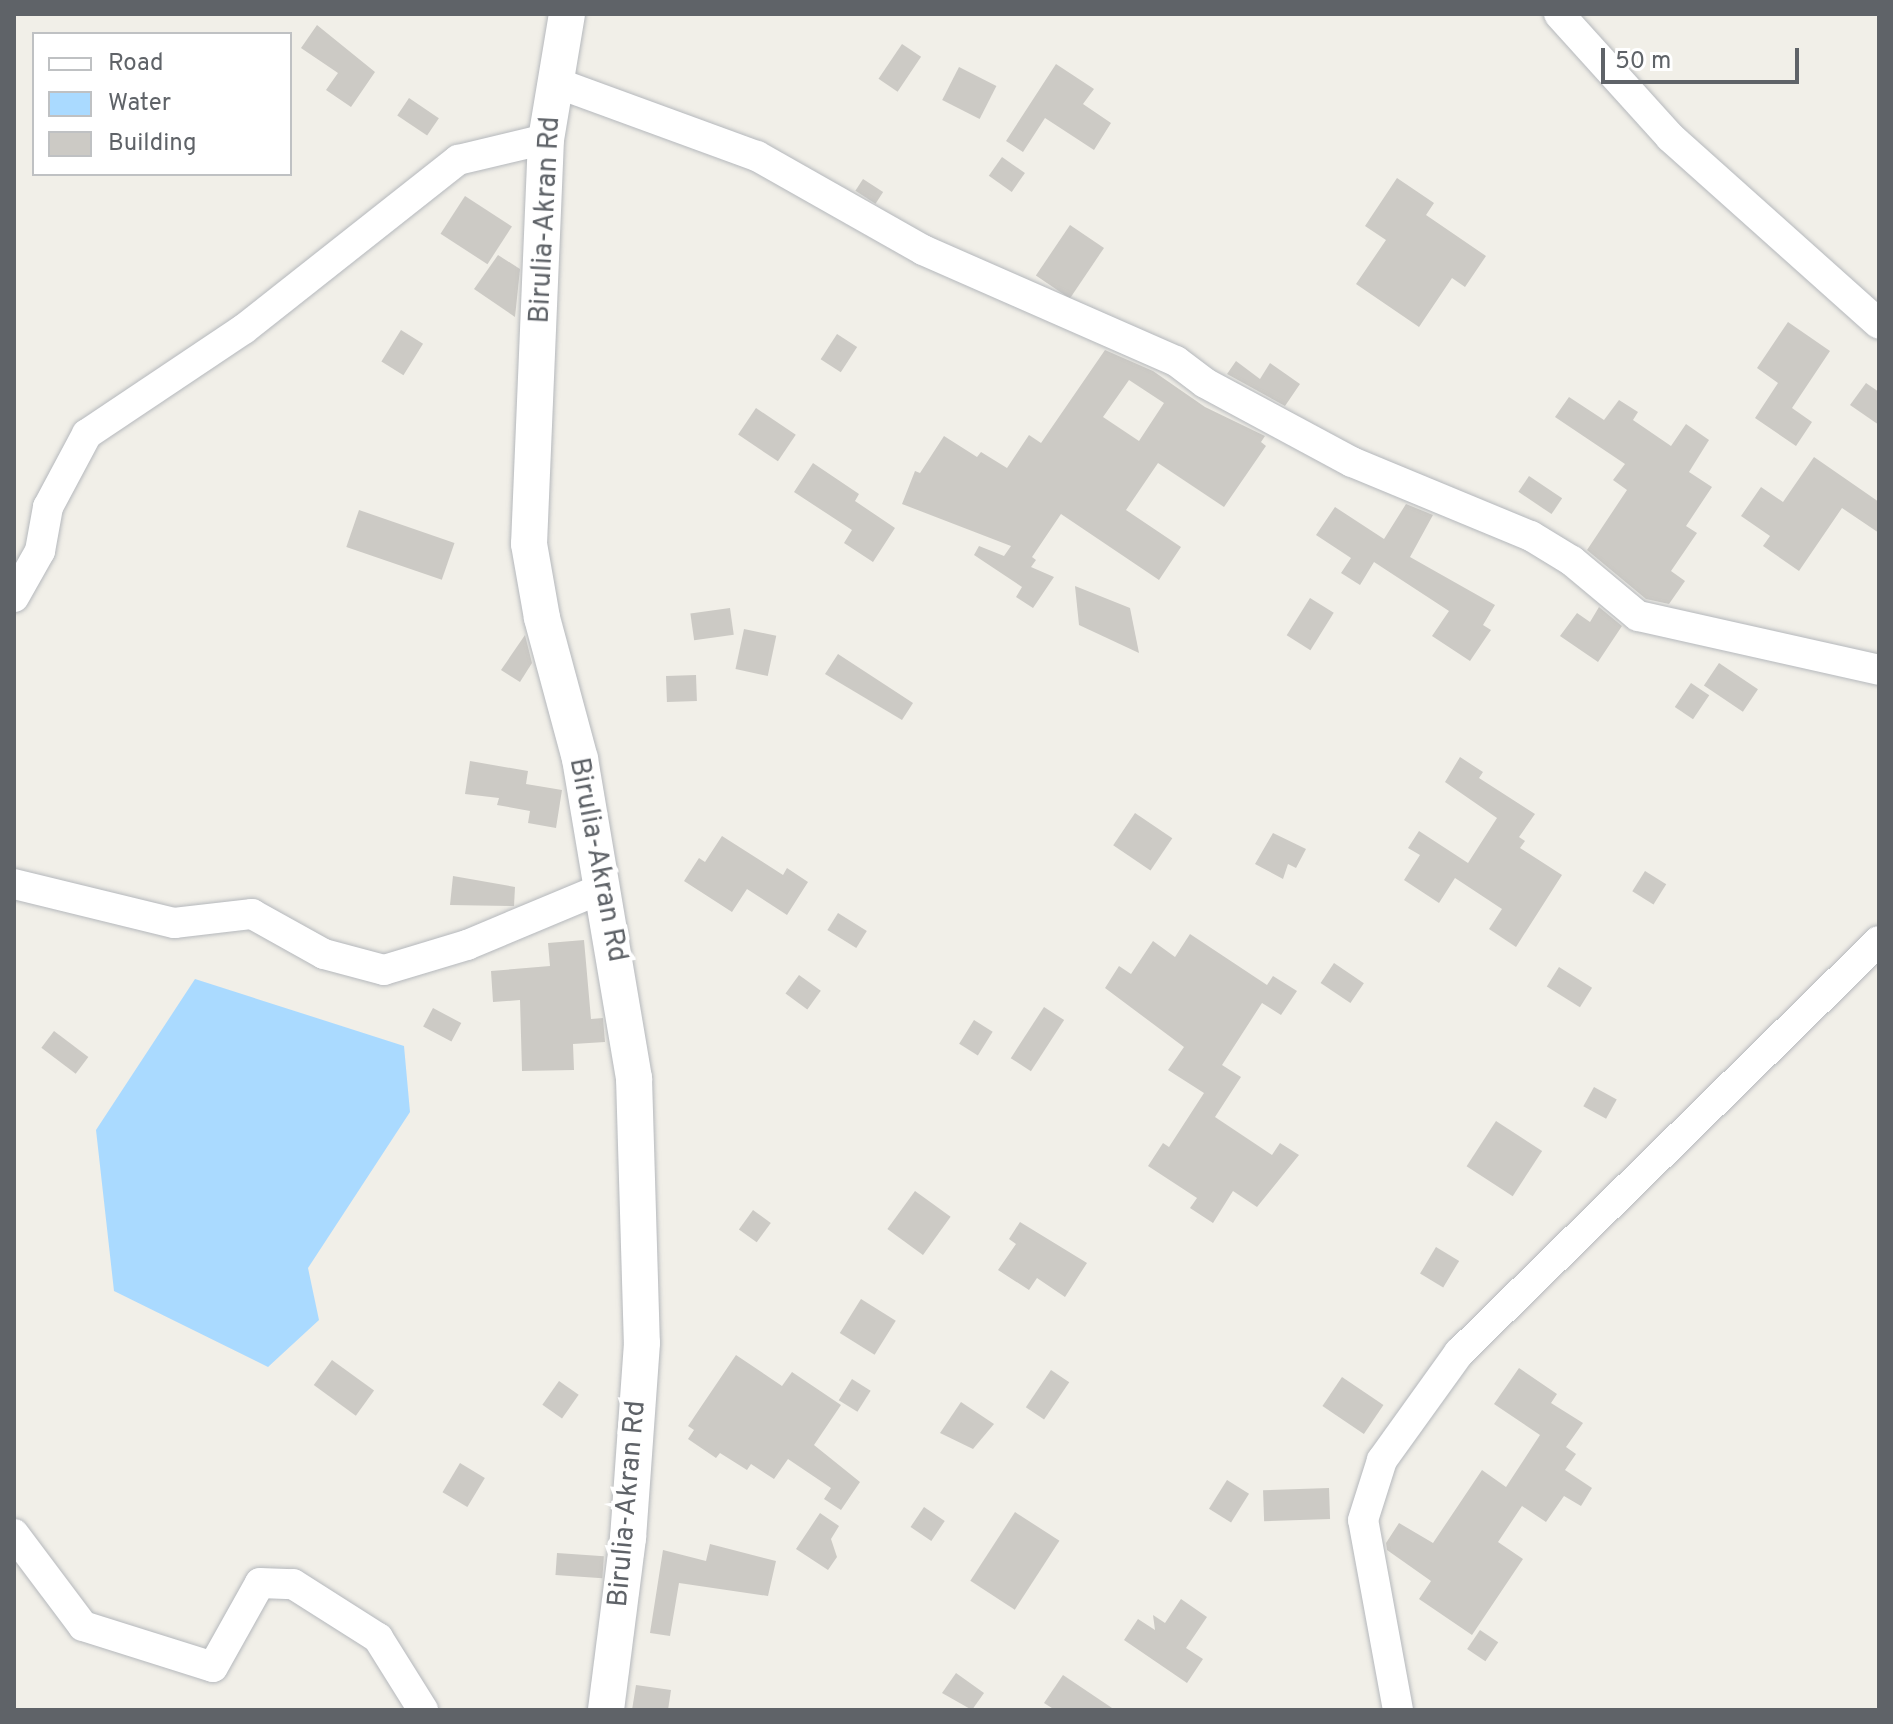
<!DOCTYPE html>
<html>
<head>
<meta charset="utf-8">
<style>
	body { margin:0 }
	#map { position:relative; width:1893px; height:1724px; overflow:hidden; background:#f1efe8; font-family:Overpass,sans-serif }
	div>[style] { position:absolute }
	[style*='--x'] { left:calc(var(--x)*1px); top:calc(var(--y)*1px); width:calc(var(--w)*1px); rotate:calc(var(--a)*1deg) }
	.water>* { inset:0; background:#aadaff }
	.building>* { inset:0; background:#cccac5; transform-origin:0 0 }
	.roads { filter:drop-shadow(0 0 2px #b5b8bc) drop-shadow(0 0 2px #b5b8bc) }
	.minor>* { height:30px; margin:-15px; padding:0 15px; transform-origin:15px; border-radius:15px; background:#fff }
	.tertiary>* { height:36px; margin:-18px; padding:0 18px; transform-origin:18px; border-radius:18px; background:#fff }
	span { translate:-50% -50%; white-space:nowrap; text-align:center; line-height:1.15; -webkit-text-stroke:8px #fff; paint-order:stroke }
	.street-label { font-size:28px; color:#5f6368 }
	.frame { position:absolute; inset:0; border:16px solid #5f6368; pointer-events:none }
	.legend { position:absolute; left:32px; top:32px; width:260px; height:144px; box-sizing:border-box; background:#fff; border:2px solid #bfc1c3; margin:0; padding:10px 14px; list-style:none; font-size:24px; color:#5f6368 }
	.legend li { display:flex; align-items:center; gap:16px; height:40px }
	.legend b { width:40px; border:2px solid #bfc1c3 }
	.scale { position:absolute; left:1601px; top:48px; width:198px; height:36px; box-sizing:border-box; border:4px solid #5f6368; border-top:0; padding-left:10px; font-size:24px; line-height:28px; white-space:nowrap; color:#5f6368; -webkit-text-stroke:6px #fff; paint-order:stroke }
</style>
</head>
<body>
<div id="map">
	<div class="water">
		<div style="clip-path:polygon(195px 979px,404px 1046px,410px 1112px,308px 1268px,319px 1320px,268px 1367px,114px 1291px,96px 1130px)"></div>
	</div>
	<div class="building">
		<div style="clip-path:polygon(317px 25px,375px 72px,351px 107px,326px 90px,338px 73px,301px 48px)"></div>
		<div style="left:902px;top:44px;width:23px;height:42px;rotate:34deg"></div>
		<div style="clip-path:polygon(1056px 64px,1094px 89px,1083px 104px,1111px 123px,1094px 150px,1045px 118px,1023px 152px,1006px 141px)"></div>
		<div style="left:959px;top:67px;width:42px;height:37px;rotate:27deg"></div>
		<div style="left:409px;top:98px;width:36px;height:21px;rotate:34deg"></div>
		<div style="left:1002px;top:157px;width:28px;height:23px;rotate:35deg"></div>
		<div style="clip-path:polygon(1397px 178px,1434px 203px,1426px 215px,1486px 256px,1465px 287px,1452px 278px,1419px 327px,1356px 284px,1386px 240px,1365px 226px)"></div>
		<div style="left:863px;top:179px;width:24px;height:14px;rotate:33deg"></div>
		<div style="left:465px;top:196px;width:56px;height:45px;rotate:33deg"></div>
		<div style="left:1070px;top:225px;width:41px;height:61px;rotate:34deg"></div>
		<div style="clip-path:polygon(498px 255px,520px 269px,515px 317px,474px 289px)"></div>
		<div style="clip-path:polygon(1788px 322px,1830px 351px,1792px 408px,1812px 422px,1796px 446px,1755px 418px,1778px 383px,1757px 368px)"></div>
		<div style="left:401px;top:330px;width:26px;height:37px;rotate:32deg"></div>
		<div style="left:837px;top:334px;width:24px;height:30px;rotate:33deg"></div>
		<div style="clip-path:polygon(evenodd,1105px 350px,1153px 371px,1205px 407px,1265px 436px,1261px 442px,1266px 446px,1224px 507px,1158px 463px,1126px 510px,1181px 547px,1159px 580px,1061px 514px,1032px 557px,1036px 560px,1031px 567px,1054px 577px,1033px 608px,1016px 597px,1022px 587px,974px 555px,979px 546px,1004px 556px,1011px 546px,902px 504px,915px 471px,920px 473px,944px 436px,977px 457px,981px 452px,1007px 468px,1029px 435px,1041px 443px,1105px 350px,1129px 380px,1164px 403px,1139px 441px,1103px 417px,1129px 380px)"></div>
		<div style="clip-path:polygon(1236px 361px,1260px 379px,1270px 363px,1300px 384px,1285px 406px,1227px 374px)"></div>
		<div style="clip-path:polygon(1866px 383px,1879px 392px,1879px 425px,1850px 405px)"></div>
		<div style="clip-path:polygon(1569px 397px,1604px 420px,1619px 400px,1638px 412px,1633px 420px,1671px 446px,1686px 424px,1709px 440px,1689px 472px,1712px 487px,1686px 526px,1697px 533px,1671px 571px,1685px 581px,1669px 604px,1646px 599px,1587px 550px,1627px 490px,1613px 480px,1625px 464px,1555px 417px)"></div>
		<div style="left:756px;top:408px;width:48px;height:32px;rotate:34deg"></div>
		<div style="clip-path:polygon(1814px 457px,1879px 502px,1879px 533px,1842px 508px,1799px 571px,1763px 546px,1770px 536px,1741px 516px,1761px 487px,1783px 502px)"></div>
		<div style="clip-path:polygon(813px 463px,859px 494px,855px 501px,895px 528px,873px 562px,844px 543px,852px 530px,794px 492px)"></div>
		<div style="left:1529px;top:476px;width:40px;height:19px;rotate:34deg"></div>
		<div style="clip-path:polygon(1406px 504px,1433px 515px,1410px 557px,1495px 605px,1483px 625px,1491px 630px,1470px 661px,1432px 636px,1449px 611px,1374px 562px,1360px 585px,1341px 573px,1351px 558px,1316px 535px,1335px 507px,1384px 539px)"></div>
		<div style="left:359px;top:510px;width:101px;height:39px;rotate:19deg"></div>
		<div style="clip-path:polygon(1075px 586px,1130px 608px,1139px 653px,1079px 625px)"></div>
		<div style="left:1310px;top:598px;width:28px;height:44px;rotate:32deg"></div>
		<div style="clip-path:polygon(1599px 607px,1622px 626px,1598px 662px,1560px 636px,1577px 613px,1590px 622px)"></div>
		<div style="left:730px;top:608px;width:27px;height:40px;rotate:82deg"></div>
		<div style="left:744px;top:629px;width:33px;height:41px;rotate:12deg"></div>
		<div style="clip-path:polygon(525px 635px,532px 663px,520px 682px,501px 670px)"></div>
		<div style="clip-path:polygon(838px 654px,913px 703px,902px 720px,825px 674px)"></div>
		<div style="left:1719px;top:663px;width:47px;height:27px;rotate:34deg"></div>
		<div style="left:696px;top:675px;width:26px;height:30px;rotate:88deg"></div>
		<div style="left:1691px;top:683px;width:22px;height:29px;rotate:34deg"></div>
		<div style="clip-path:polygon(1460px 757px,1483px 772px,1479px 778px,1535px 814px,1519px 837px,1525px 841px,1520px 848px,1562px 875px,1516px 947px,1489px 929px,1502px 909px,1455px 878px,1439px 903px,1404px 880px,1420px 855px,1408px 848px,1419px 831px,1468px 863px,1497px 818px,1445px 782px)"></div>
		<div style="clip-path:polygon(470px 761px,528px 771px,526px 784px,562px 790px,556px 828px,528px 823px,530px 811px,497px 805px,499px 798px,465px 794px)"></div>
		<div style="left:1135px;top:813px;width:45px;height:39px;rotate:34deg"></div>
		<div style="clip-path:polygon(1273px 833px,1306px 849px,1296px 868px,1288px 864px,1283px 879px,1255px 864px)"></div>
		<div style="clip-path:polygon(722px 836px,783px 875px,787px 868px,808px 882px,787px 915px,747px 889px,732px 912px,684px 881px,699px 858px,705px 862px)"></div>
		<div style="left:1645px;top:871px;width:25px;height:24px;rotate:32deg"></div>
		<div style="clip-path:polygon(453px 876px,515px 887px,514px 906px,450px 905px)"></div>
		<div style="left:838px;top:913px;width:34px;height:20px;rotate:32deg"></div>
		<div style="clip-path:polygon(1190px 934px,1267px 985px,1273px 976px,1297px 991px,1281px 1015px,1262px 1003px,1222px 1065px,1241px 1077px,1215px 1117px,1272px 1155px,1280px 1143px,1299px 1155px,1257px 1207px,1233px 1191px,1213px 1223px,1190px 1208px,1197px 1198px,1148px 1166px,1163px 1143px,1169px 1147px,1204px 1093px,1168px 1070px,1184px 1047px,1105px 988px,1119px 966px,1131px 974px,1153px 941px,1175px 957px)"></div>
		<div style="clip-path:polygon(584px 940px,591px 1019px,603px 1018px,605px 1042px,573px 1044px,574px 1070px,522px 1071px,520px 1000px,493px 1002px,491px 971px,550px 966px,548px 943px)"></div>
		<div style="left:1334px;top:963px;width:36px;height:24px;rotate:34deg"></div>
		<div style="left:1559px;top:967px;width:39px;height:23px;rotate:32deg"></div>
		<div style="left:799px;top:975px;width:27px;height:23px;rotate:36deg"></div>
		<div style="left:1044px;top:1007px;width:24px;height:61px;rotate:33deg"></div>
		<div style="left:433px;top:1008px;width:32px;height:21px;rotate:28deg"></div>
		<div style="left:974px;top:1020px;width:22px;height:28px;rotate:32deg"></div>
		<div style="left:54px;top:1031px;width:43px;height:21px;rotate:37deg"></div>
		<div style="left:1594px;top:1087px;width:26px;height:22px;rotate:29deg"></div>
		<div style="left:1496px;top:1121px;width:55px;height:54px;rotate:33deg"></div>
		<div style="left:915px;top:1191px;width:44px;height:47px;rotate:36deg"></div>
		<div style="left:753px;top:1210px;width:22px;height:24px;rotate:36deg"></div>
		<div style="clip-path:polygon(1020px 1222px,1087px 1263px,1065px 1297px,1037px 1278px,1029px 1290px,998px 1270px,1016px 1244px,1009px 1239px)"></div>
		<div style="left:1436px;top:1247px;width:27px;height:31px;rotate:31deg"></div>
		<div style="left:861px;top:1299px;width:41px;height:40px;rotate:32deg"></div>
		<div style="clip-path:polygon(736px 1355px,782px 1386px,792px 1372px,841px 1405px,814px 1445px,860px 1482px,841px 1510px,824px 1499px,831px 1488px,788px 1459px,774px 1479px,751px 1464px,747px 1470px,720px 1453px,716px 1458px,688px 1439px,694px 1430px,688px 1426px)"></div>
		<div style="left:332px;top:1360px;width:52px;height:31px;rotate:36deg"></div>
		<div style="clip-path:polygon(1519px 1368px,1557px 1394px,1551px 1403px,1583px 1423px,1566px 1447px,1576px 1454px,1565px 1470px,1592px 1488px,1581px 1506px,1564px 1496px,1546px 1522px,1522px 1506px,1498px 1542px,1523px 1559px,1472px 1635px,1419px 1599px,1431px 1581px,1387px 1550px,1386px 1543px,1399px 1523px,1433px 1543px,1482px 1470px,1506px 1487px,1540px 1435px,1494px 1404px)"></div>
		<div style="left:1051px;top:1370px;width:22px;height:45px;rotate:34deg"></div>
		<div style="left:1342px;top:1377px;width:50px;height:35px;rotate:34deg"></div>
		<div style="left:852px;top:1379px;width:22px;height:25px;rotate:32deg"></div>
		<div style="left:559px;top:1381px;width:24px;height:29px;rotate:35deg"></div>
		<div style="clip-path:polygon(961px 1402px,994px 1424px,973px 1449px,940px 1433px)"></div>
		<div style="left:460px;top:1463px;width:29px;height:34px;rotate:31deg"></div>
		<div style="left:1227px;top:1480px;width:26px;height:34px;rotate:32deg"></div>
		<div style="left:1329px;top:1488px;width:31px;height:66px;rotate:88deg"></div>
		<div style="left:924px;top:1507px;width:25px;height:24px;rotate:34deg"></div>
		<div style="left:1015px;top:1512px;width:53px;height:82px;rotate:33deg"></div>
		<div style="clip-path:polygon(820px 1513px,839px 1526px,831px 1539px,837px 1557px,828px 1570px,796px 1549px)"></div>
		<div style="clip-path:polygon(710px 1544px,776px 1561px,768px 1596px,679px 1583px,670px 1636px,650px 1633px,663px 1550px,706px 1561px)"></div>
		<div style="left:557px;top:1553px;width:47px;height:22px;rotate:4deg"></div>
		<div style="clip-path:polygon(1181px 1599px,1207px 1617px,1186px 1648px,1203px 1659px,1187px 1683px,1124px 1640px,1138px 1619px,1155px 1630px,1153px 1615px,1165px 1623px)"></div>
		<div style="left:1480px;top:1630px;width:22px;height:23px;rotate:34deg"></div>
		<div style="clip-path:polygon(956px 1673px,984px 1693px,972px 1710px,942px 1693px)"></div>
		<div style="clip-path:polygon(1063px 1675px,1115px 1710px,1055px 1710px,1044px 1703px)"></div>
		<div style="clip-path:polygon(636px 1685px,671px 1690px,668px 1710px,632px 1710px)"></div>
	</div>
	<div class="roads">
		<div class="minor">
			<div style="--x:1559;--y:14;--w:166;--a:47.9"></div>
			<div style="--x:1670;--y:137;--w:280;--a:41.8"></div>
			<div style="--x:557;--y:83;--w:213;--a:20.1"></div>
			<div style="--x:757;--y:156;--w:191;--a:29.5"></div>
			<div style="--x:923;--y:250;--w:276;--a:23.7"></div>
			<div style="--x:1176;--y:361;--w:36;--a:37"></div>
			<div style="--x:1205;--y:383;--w:167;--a:28.3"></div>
			<div style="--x:1352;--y:462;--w:194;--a:22.5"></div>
			<div style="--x:1531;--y:536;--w:48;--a:31.4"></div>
			<div style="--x:1572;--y:561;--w:86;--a:39.8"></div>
			<div style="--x:1638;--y:616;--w:247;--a:12.6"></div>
			<div style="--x:14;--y:597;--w:53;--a:-60.5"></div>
			<div style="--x:40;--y:551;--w:45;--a:-79.7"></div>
			<div style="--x:48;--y:507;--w:83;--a:-61.9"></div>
			<div style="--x:87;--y:434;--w:189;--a:-33.8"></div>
			<div style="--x:244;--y:329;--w:273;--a:-38.3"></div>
			<div style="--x:458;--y:160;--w:90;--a:-13.4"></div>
			<div style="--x:14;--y:884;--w:165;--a:13.7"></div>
			<div style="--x:174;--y:923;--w:79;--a:-6.6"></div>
			<div style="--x:252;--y:914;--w:82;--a:29.1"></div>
			<div style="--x:324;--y:954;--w:62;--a:14.9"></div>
			<div style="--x:384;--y:970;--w:87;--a:-16.8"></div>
			<div style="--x:467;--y:945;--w:147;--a:-22.7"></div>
			<div style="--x:14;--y:1534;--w:115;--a:53.1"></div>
			<div style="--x:83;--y:1626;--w:136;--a:17.5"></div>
			<div style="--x:213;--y:1667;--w:96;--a:-60.8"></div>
			<div style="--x:260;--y:1583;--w:33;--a:2"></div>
			<div style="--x:293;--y:1584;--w:101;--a:32.4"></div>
			<div style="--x:378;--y:1638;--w:85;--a:58"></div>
			<div style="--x:1398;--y:1710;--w:193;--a:-100.4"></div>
			<div style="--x:1363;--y:1520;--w:63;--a:-72.4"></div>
			<div style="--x:1382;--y:1460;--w:132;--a:-54.3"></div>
			<div style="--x:1459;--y:1353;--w:588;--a:-44.45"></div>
		</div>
		<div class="tertiary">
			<div style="--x:567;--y:14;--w:127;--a:99.5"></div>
			<div style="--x:546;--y:139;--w:405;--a:92.4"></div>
			<div style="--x:529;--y:544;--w:75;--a:80"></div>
			<div style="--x:542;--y:618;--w:146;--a:74.9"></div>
			<div style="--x:580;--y:759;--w:324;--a:80.4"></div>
			<div style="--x:634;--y:1078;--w:265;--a:88.3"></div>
			<div style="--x:642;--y:1343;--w:196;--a:94.1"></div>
			<div style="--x:628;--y:1538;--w:173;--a:97.3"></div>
		</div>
	</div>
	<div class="street-label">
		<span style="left:546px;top:220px;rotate:-87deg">Birulia-Akran Rd</span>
		<span style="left:597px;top:860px;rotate:79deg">Birulia-Akran Rd</span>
		<span style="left:628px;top:1504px;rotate:-85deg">Birulia-Akran Rd</span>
	</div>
	<div class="frame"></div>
	<ul class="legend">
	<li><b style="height:10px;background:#fff"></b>Road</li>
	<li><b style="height:22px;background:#aadaff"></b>Water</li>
	<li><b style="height:22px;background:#cccac5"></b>Building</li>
	</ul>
	<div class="scale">50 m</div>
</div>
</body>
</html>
